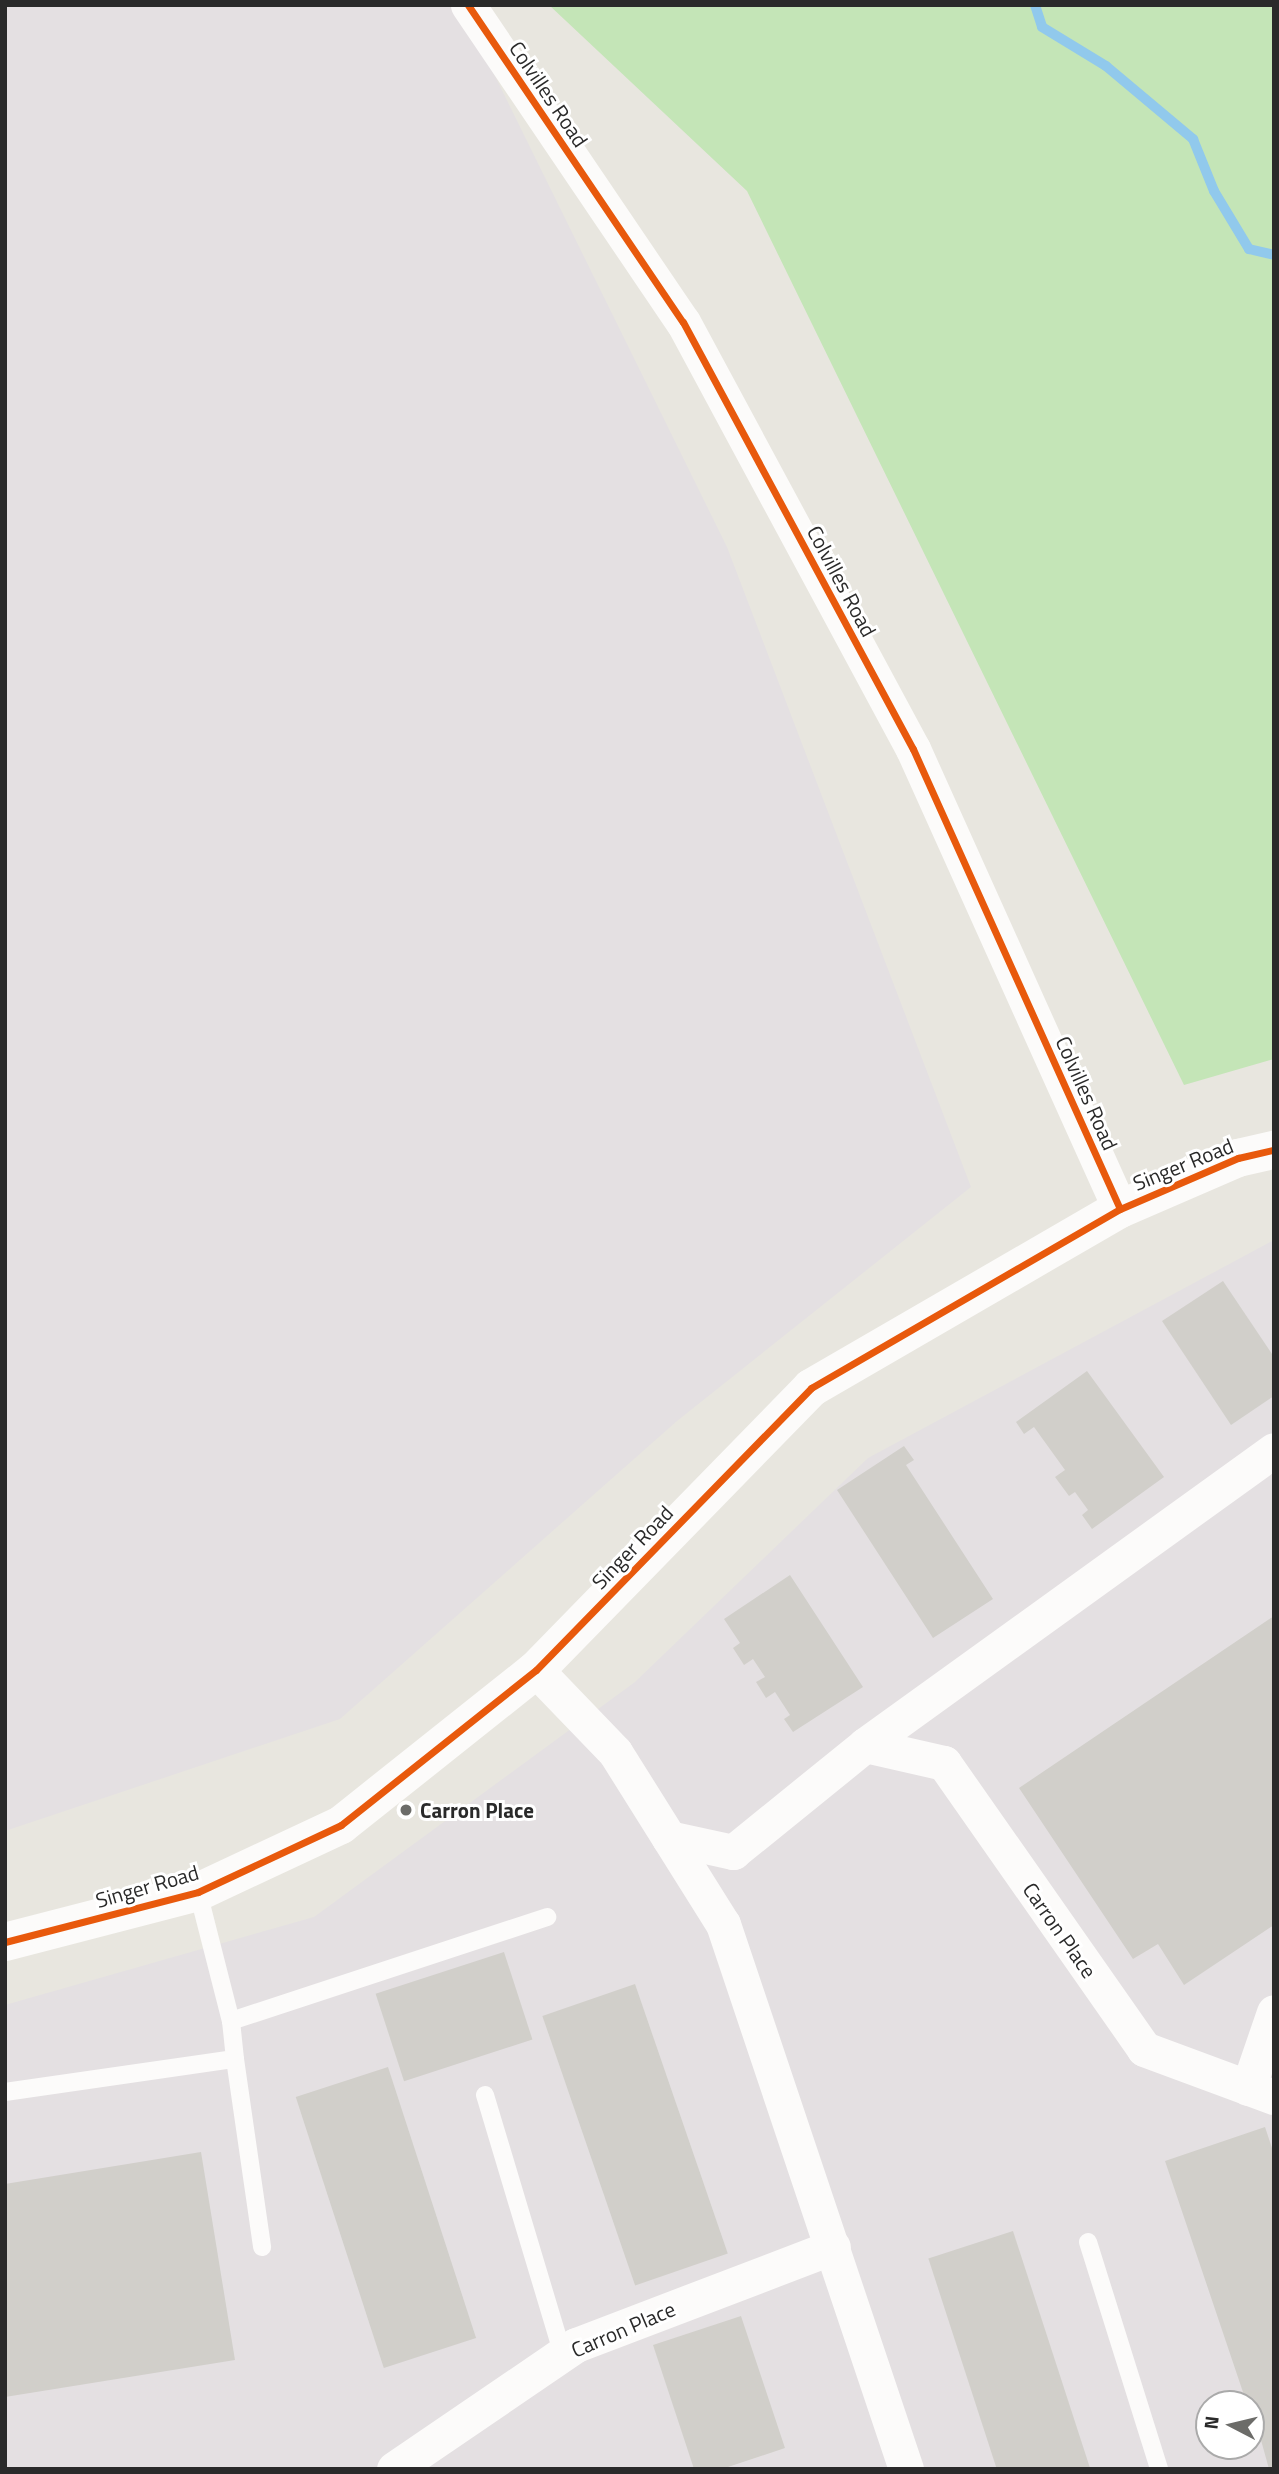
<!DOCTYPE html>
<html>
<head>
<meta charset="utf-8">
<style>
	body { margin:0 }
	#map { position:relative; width:1279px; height:2474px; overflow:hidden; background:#e8e6df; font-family:"Titillium Web",sans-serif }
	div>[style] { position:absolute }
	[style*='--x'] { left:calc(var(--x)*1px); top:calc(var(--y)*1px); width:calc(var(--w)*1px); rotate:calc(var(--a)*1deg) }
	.industrial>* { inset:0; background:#e4e0e2 }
	.green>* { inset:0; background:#c4e5b7 }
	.stream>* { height:10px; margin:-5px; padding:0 5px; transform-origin:5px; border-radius:5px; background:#91c9ec }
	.building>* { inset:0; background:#d1cfca; transform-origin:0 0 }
	.lane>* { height:18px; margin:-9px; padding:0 9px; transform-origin:9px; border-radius:9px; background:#fcfbfa }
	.street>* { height:35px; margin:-17.5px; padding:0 17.5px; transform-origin:17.5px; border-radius:17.5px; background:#fcfbfa }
	.secondary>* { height:38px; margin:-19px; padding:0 19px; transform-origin:19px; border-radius:19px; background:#fcfbfa }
	.cycleway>* { height:7px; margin:-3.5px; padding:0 3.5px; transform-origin:3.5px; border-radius:3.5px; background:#e8590c }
	.dots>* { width:19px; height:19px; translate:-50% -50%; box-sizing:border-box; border:4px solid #fff; border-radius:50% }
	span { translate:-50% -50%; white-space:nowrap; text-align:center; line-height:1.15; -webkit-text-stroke:6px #fff; paint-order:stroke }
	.street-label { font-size:21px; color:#2a2a2a }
	.poi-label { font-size:21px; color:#2a2a2a; font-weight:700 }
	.left { translate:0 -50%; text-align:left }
	.frame { position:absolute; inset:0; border:7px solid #2a2a2a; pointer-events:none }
	.north { position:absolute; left:1195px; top:2390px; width:70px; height:70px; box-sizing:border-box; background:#fff; border:2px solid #aaa; border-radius:50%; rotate:277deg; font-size:19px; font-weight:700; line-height:28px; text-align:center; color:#2a2a2a }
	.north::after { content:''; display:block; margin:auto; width:24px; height:32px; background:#6c6c69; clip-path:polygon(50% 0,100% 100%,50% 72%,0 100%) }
</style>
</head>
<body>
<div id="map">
	<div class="industrial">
		<div style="clip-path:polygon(5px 5px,460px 5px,727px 547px,971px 1187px,677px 1421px,340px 1719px,5px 1831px)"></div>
		<div style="clip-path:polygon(evenodd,1274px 1240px,1274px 2469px,5px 2469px,5px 2005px,314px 1917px,635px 1682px,868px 1458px,1274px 1240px,1209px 2404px,1251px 2404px,1251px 2446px,1209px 2446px,1209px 2404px)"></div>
	</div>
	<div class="green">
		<div style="clip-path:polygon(549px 5px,1274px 5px,1274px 1059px,1184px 1085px,747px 191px)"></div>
	</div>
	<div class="stream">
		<div style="--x:1035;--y:5;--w:23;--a:72"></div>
		<div style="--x:1042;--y:27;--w:75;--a:31.4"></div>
		<div style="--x:1106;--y:66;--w:114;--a:40"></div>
		<div style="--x:1193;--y:139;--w:56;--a:68"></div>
		<div style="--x:1214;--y:191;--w:68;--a:58.9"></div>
		<div style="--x:1249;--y:249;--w:26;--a:13"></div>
	</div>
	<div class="building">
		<div style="clip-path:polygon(1223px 1281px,1274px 1357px,1274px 1396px,1231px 1425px,1162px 1321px)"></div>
		<div style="clip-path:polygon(1087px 1371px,1164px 1477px,1092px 1529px,1082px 1515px,1088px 1510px,1075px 1492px,1069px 1496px,1055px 1477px,1065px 1470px,1034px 1427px,1024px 1434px,1016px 1422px)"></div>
		<div style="clip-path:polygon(904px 1446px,914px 1460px,906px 1465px,993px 1599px,933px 1638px,837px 1490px)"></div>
		<div style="clip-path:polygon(790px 1575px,863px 1687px,793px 1732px,784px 1719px,790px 1715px,775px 1692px,766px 1698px,756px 1682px,765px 1677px,753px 1659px,744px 1665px,733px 1648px,740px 1643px,724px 1619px)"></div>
		<div style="clip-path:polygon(1274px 1616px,1274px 1925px,1184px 1985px,1158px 1944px,1133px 1959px,1019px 1788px)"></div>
		<div style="left:504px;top:1952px;width:92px;height:135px;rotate:72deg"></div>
		<div style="left:635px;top:1984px;width:285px;height:98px;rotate:71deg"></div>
		<div style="left:388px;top:2067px;width:285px;height:97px;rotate:72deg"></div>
		<div style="clip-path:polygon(1265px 2127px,1274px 2154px,1274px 2469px,1269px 2469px,1251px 2404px,1247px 2404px,1165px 2161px)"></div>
		<div style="clip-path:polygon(201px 2152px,235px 2360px,5px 2397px,5px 2184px)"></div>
		<div style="left:1013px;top:2231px;width:250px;height:89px;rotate:72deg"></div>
		<div style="clip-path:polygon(741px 2316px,785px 2448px,722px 2469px,694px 2469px,653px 2345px)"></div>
	</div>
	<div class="lane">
		<div style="--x:198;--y:1892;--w:133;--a:75.7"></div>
		<div style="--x:231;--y:2021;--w:333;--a:-18.2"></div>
		<div style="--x:235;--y:2059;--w:190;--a:81.8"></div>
		<div style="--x:5;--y:2092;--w:232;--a:-8.2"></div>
		<div style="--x:235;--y:2059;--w:38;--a:-96"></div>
		<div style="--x:485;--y:2095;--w:271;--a:73.3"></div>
		<div style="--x:1088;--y:2242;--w:238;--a:72.6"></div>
	</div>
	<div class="street">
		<div style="--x:468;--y:5;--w:383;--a:55.9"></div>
		<div style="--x:683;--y:322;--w:485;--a:61.7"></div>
		<div style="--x:913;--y:749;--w:504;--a:65.77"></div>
		<div style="--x:536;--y:1670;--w:114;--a:46.1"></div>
		<div style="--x:615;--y:1752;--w:203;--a:57.9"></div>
		<div style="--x:723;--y:1924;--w:575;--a:71.44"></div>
		<div style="--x:865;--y:1745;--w:504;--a:-35.8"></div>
		<div style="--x:669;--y:1838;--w:66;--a:12.3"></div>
		<div style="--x:733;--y:1852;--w:170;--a:-39"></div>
		<div style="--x:865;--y:1745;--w:81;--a:12.8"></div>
		<div style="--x:944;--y:1763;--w:349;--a:55"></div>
		<div style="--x:1144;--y:2049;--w:139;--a:20.3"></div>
		<div style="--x:1248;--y:2088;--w:80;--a:-71.1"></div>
		<div style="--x:394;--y:2469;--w:220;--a:-34.3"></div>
		<div style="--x:576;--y:2345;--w:275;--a:-20.9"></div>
	</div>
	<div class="secondary">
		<div style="--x:5;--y:1942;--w:199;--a:-14.5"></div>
		<div style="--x:198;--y:1892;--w:158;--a:-25.1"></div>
		<div style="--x:341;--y:1825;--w:249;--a:-38.5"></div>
		<div style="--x:536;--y:1670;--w:394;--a:-45.7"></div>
		<div style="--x:811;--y:1388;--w:357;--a:-30.1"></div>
		<div style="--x:1120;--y:1209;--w:129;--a:-23.4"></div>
		<div style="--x:1238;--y:1158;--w:37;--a:-13"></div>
	</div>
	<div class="cycleway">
		<div style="--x:468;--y:5;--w:383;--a:55.9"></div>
		<div style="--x:683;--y:322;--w:485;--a:61.7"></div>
		<div style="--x:913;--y:749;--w:504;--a:65.77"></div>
		<div style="--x:5;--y:1942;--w:199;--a:-14.5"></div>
		<div style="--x:198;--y:1892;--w:158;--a:-25.1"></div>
		<div style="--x:341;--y:1825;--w:249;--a:-38.5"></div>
		<div style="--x:536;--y:1670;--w:394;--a:-45.7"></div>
		<div style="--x:811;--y:1388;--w:357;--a:-30.1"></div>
		<div style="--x:1120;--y:1209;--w:129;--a:-23.4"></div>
		<div style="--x:1238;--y:1158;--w:37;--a:-13"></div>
	</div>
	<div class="dots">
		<div style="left:406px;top:1810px;background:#6c6c69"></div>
	</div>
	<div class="street-label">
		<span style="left:549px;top:94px;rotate:56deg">Colvilles Road</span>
		<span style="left:842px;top:581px;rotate:62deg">Colvilles Road</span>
		<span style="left:1087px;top:1093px;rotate:66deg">Colvilles Road</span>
		<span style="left:1183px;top:1164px;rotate:-22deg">Singer Road</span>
		<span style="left:632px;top:1547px;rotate:-46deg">Singer Road</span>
		<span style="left:147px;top:1886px;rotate:-16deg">Singer Road</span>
		<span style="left:1060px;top:1930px;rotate:55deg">Carron Place</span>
		<span style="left:623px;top:2329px;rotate:-23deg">Carron Place</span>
	</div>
	<div class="poi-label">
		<span class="left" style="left:420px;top:1810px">Carron Place</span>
	</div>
	<div class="frame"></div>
	<div class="north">N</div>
</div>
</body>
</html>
